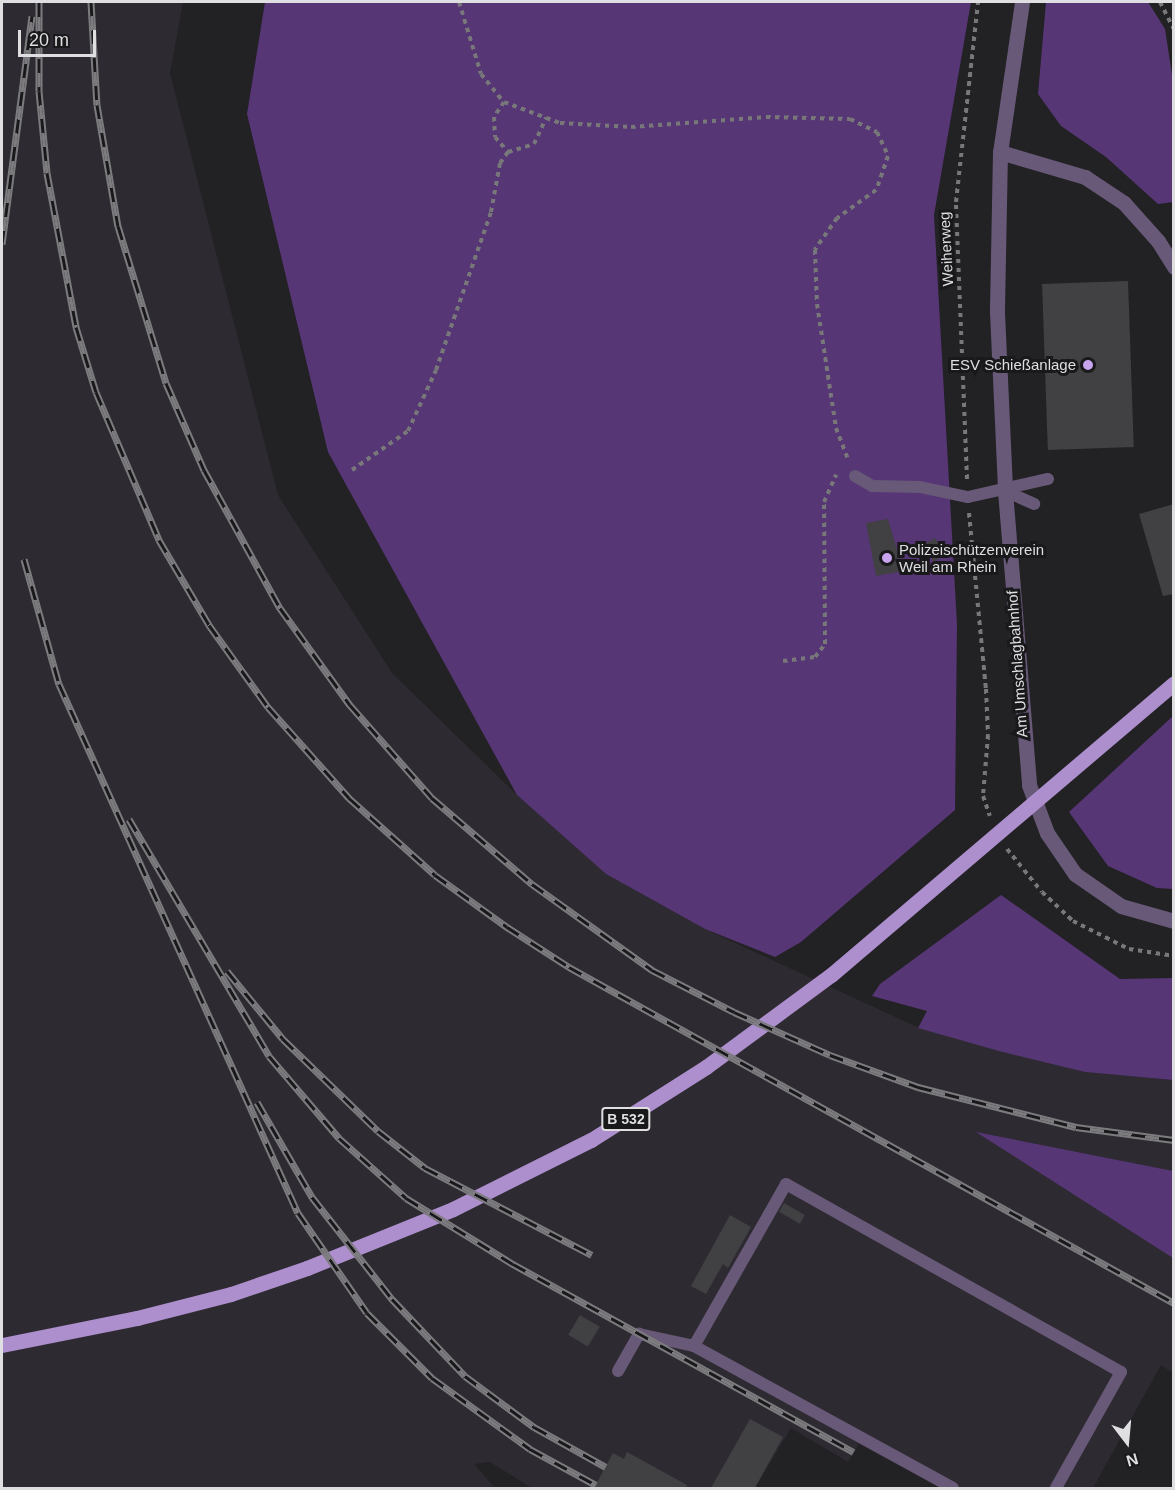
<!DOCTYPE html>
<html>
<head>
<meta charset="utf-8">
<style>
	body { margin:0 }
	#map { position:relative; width:1175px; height:1490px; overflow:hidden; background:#222124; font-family:Arial,sans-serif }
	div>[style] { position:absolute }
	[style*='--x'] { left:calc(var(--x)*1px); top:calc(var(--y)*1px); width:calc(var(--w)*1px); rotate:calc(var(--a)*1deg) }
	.built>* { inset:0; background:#2e2a32 }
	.green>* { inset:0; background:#573675 }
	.building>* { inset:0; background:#414043; transform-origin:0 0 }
	.path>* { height:4px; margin-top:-2px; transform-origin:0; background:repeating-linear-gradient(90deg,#787779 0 4.5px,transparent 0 9px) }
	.lane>* { height:12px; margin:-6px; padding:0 6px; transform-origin:6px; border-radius:6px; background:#675977 }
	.street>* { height:15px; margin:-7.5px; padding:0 7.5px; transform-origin:7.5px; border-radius:7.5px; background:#675977 }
	.primary>* { height:15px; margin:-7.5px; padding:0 7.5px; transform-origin:7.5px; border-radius:7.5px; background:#ad8fcd }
	.rail>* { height:7px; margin-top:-3.5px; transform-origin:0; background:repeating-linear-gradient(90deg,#19181a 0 14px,#7c7b7e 0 28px); box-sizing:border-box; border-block:2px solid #7c7b7e }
	.dots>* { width:16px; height:16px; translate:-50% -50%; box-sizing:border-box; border:3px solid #19181a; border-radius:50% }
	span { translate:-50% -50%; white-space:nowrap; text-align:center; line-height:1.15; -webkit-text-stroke:6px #19181a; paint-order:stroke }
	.shield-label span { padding:2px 4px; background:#19181a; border:2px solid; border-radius:4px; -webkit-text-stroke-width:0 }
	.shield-label { font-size:14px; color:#dfdee0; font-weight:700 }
	.street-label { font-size:15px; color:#dfdee0 }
	.poi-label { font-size:15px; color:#dfdee0 }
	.right { translate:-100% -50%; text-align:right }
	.left { translate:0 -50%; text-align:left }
	.frame { position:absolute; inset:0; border:3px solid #dfdee0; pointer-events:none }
	.north { position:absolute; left:1097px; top:1412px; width:60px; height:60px; -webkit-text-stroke:4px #19181a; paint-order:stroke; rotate:164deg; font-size:16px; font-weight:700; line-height:24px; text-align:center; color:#dfdee0 }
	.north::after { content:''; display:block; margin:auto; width:21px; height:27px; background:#dfdee0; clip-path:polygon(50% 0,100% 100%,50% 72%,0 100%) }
	.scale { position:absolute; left:18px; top:30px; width:78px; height:27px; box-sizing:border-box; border:3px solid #dfdee0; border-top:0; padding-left:8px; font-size:18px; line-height:21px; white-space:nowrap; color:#dfdee0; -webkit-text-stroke:4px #19181a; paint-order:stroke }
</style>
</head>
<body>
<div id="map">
	<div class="built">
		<div style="clip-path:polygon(2px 2px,183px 2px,170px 73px,278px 495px,392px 673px,517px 795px,606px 874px,705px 929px,919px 1028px,1085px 1072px,1173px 1080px,1173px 1373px,1161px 1365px,1093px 1488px,940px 1488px,859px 1444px,848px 1462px,791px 1428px,755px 1488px,532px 1488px,490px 1462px,474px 1464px,495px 1488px,2px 1488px)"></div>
	</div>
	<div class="green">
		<div style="clip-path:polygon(265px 2px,971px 2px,934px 215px,957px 624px,955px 810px,801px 942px,775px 957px,705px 929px,606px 874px,517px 795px,328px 452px,247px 114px)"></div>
		<div style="clip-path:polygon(1046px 2px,1148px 2px,1165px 29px,1174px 88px,1173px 202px,1158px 204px,1106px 157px,1061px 126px,1038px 94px)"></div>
		<div style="clip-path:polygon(1173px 716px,1173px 889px,1157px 888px,1108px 866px,1069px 812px)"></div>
		<div style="clip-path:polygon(1001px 895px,1120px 979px,1173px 978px,1173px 1080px,1085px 1072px,999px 1051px,918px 1028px,927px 1011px,872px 996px,880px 984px)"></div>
		<div style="clip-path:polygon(976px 1132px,1173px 1171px,1173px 1258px)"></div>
	</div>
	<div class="building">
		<div style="left:1128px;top:281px;width:166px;height:86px;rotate:88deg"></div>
		<div style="clip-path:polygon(1174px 504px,1174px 594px,1163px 596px,1139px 514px)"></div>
		<div style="clip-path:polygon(888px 519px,903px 571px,876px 576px,866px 523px)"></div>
		<div style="left:935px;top:538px;width:20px;height:13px;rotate:60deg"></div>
		<div style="left:784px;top:1203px;width:24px;height:10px;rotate:30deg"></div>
		<div style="clip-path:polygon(730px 1215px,751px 1227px,728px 1268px,723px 1264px,706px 1294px,691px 1286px)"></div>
		<div style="left:580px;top:1315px;width:23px;height:23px;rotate:31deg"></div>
		<div style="clip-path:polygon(750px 1419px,783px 1437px,757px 1484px,755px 1488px,711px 1488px)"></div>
		<div style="clip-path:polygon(627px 1452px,687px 1485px,686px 1488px,594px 1488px,613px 1453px,624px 1459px)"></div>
	</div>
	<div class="path">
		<div style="--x:459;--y:2;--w:75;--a:73"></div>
		<div style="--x:481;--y:74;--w:36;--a:51"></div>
		<div style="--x:504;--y:102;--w:60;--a:20.6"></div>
		<div style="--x:560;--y:123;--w:71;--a:3.2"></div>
		<div style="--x:631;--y:127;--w:135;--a:-4.2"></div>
		<div style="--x:766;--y:117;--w:84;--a:1.4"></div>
		<div style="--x:850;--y:119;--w:30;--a:26"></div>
		<div style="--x:877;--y:132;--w:26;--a:65"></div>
		<div style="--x:888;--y:156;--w:36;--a:109"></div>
		<div style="--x:876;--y:190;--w:48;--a:144.3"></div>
		<div style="--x:837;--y:218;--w:39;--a:125"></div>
		<div style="--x:815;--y:250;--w:54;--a:87.9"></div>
		<div style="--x:817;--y:304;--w:125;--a:81.3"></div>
		<div style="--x:836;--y:428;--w:33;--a:69"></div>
		<div style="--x:1160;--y:2;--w:31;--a:63"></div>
		<div style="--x:504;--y:102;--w:18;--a:124"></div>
		<div style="--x:494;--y:117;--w:20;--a:87"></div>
		<div style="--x:495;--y:137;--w:20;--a:49"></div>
		<div style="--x:352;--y:470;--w:68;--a:-34.9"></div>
		<div style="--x:408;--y:431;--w:67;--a:-65.3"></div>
		<div style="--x:436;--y:370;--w:167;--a:-70.8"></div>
		<div style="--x:491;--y:212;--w:50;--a:-79.6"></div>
		<div style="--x:500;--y:163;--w:14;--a:-54"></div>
		<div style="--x:508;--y:152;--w:27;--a:-17"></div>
		<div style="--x:534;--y:144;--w:29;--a:-65"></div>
		<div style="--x:967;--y:479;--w:277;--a:-92.3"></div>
		<div style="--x:956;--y:202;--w:201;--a:-83.7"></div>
		<div style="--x:969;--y:513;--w:177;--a:84.5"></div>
		<div style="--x:986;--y:689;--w:46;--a:87.5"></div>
		<div style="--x:988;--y:735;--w:61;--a:94.7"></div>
		<div style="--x:983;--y:796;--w:21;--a:71"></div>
		<div style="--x:783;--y:661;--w:32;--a:-7"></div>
		<div style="--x:815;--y:657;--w:16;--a:-52"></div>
		<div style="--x:825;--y:644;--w:142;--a:-90.4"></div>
		<div style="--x:824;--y:502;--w:30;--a:-66"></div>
		<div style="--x:1007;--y:849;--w:55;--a:50.9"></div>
		<div style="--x:1042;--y:892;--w:42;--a:43.1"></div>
		<div style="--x:1073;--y:921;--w:63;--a:26.6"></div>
		<div style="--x:1129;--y:949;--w:46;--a:8.8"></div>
	</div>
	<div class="lane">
		<div style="--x:855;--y:476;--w:20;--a:30"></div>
		<div style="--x:872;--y:486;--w:48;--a:1.2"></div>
		<div style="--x:920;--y:487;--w:49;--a:11.8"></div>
		<div style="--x:968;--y:497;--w:82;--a:-12.7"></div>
		<div style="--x:1005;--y:491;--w:32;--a:24"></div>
		<div style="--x:694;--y:1346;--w:186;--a:-60.4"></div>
		<div style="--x:786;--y:1184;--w:384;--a:29.3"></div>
		<div style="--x:1121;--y:1372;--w:133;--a:119.3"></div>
		<div style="--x:618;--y:1371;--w:43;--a:-60.4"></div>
		<div style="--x:639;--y:1334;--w:56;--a:12.3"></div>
		<div style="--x:694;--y:1346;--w:295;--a:28.7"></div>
	</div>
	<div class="street">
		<div style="--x:1022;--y:2;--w:152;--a:98.3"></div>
		<div style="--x:1000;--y:152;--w:160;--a:91.1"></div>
		<div style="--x:997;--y:312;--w:179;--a:87.4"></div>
		<div style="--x:1005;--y:491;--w:295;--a:85.3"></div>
		<div style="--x:1029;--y:785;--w:51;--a:69.4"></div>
		<div style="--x:1047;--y:833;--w:50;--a:55.7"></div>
		<div style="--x:1075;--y:874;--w:56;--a:34.8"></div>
		<div style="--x:1121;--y:906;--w:55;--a:15.8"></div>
		<div style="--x:1000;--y:152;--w:89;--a:16.4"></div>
		<div style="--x:1085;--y:177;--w:47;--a:33.7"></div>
		<div style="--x:1124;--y:203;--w:51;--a:48.2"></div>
		<div style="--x:1158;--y:241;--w:31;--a:58"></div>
	</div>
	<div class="primary">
		<div style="--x:2;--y:1345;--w:138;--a:-11.3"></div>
		<div style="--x:137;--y:1318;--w:97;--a:-14.3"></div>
		<div style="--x:231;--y:1294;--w:80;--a:-18.9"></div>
		<div style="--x:307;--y:1268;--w:157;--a:-22"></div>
		<div style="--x:453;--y:1209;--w:154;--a:-26.6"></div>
		<div style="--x:591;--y:1140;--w:136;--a:-32.4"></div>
		<div style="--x:706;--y:1067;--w:155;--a:-36.4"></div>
		<div style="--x:831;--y:975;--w:450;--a:-40.4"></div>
	</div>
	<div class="rail">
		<div style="--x:39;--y:2;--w:89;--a:90"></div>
		<div style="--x:39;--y:91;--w:82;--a:84.4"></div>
		<div style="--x:47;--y:173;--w:157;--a:79.3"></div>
		<div style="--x:76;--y:327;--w:68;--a:72.9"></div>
		<div style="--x:96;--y:392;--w:161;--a:66.9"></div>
		<div style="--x:159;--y:540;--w:99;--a:59.5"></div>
		<div style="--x:209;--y:625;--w:101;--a:54.3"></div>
		<div style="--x:268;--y:707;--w:122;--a:48.3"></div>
		<div style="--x:349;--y:798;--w:115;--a:41.8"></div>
		<div style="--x:435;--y:875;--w:89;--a:35.8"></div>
		<div style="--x:507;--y:927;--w:74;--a:32.8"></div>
		<div style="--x:569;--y:967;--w:692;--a:29.05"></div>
		<div style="--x:91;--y:2;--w:103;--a:86.7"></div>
		<div style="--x:97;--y:105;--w:123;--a:80.2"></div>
		<div style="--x:118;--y:226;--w:164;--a:73"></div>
		<div style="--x:166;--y:383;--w:95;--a:66.4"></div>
		<div style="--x:204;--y:470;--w:158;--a:61.2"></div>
		<div style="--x:280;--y:608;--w:120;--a:54.2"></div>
		<div style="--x:350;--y:705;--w:124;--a:48.6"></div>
		<div style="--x:432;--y:798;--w:132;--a:40.7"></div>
		<div style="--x:532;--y:884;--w:148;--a:35.6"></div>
		<div style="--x:652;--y:970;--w:92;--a:27.1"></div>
		<div style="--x:734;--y:1012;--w:105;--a:24.1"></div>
		<div style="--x:830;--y:1055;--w:94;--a:20"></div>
		<div style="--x:918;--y:1087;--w:163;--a:14.2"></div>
		<div style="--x:1076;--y:1127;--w:99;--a:7.6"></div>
		<div style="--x:2;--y:244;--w:230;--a:-82.5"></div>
		<div style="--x:24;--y:559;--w:130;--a:74.4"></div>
		<div style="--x:59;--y:684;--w:580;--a:65.69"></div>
		<div style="--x:298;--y:1213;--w:121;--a:55.4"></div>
		<div style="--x:367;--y:1313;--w:92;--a:45"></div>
		<div style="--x:432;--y:1378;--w:121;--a:35.9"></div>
		<div style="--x:530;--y:1449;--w:75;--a:28.6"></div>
		<div style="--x:129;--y:819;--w:275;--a:59.4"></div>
		<div style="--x:269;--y:1056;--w:108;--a:49.5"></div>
		<div style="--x:339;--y:1138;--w:90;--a:41.8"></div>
		<div style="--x:406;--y:1198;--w:126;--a:31.7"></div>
		<div style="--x:513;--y:1264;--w:389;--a:28.9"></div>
		<div style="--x:227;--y:971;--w:88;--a:50.5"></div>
		<div style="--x:283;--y:1039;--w:132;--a:44.1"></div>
		<div style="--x:378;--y:1131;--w:60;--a:38.2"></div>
		<div style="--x:425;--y:1168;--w:188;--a:27.5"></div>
		<div style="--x:257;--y:1102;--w:110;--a:59.9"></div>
		<div style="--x:312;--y:1197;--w:130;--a:51.9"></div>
		<div style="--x:392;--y:1299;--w:106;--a:46.5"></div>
		<div style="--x:465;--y:1376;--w:86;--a:36.5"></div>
		<div style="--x:534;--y:1427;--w:82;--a:29.1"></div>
	</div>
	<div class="dots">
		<div style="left:1088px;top:365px;background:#c8a5ee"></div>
		<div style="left:887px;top:558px;background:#c8a5ee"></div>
	</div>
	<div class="shield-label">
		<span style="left:626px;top:1119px">B 532</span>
	</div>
	<div class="street-label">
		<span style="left:946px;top:249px;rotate:-93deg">Weiherweg</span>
		<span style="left:1017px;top:664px;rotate:-94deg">Am Umschlagbahnhof</span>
	</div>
	<div class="poi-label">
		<span class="right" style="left:1076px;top:365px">ESV Schießanlage</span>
		<span class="left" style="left:899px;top:558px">Polizeischützenverein<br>Weil am Rhein</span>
	</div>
	<div class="frame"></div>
	<div class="north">N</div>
	<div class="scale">20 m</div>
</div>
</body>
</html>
